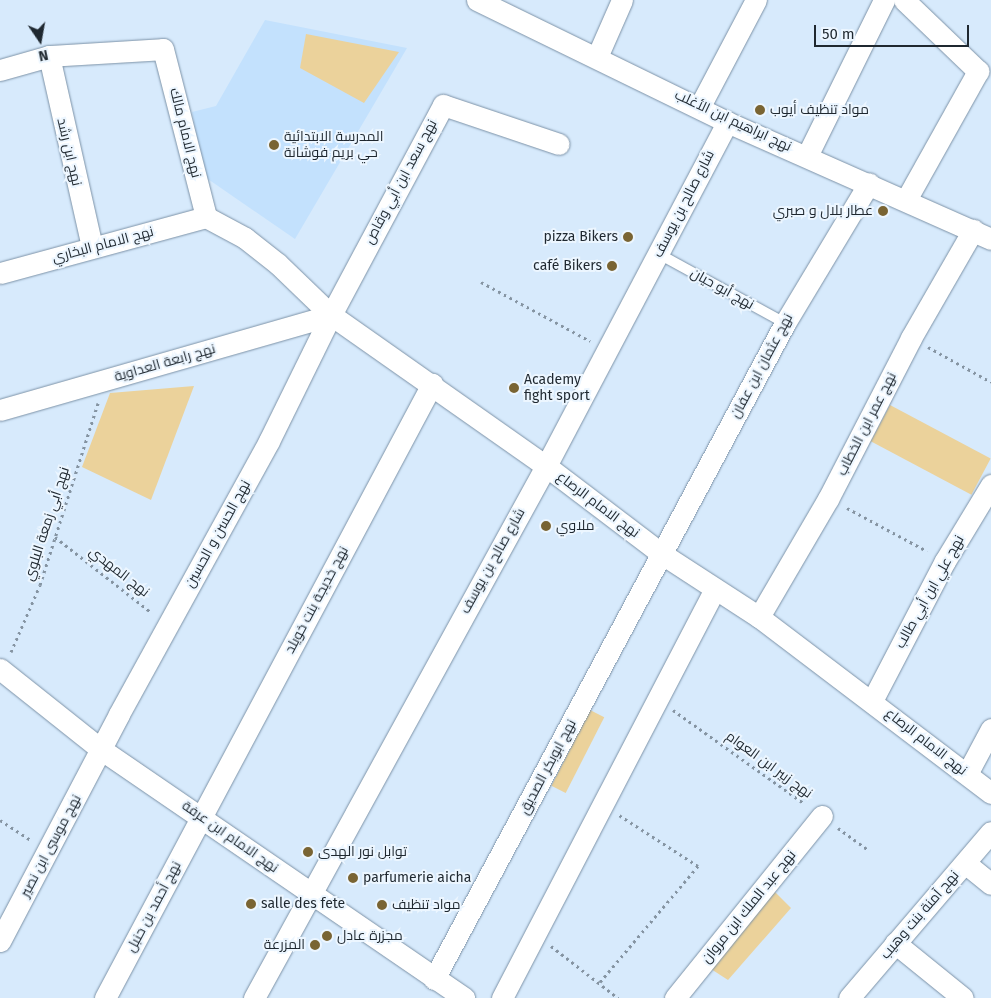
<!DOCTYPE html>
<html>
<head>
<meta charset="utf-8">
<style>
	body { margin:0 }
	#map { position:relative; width:991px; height:998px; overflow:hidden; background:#d7eafc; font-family:"Fira Sans",Cairo,sans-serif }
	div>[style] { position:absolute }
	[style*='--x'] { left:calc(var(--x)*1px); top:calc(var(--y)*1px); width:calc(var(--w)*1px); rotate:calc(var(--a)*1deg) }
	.built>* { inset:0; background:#c3e1fd }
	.green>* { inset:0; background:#ebd29b; transform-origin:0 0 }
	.path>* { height:3px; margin-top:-1.5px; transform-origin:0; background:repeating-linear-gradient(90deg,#8594a2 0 2.5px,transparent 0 6.5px) }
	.roads { filter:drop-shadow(0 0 1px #7c92a7) drop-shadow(0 0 1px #7c92a7) }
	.service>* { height:10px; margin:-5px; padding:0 5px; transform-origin:5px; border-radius:5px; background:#fff }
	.minor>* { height:21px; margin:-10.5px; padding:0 10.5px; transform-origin:10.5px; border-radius:10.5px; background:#fff }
	.dots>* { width:14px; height:14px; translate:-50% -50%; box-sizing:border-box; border:2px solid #ecf6ff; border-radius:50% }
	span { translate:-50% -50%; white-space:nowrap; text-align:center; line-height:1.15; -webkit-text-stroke:4px #ecf6ff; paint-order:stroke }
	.poi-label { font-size:14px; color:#1f2830 }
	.left { translate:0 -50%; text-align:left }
	.right { translate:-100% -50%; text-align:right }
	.street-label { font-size:14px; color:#1f2830 }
	.north { position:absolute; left:15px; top:15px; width:50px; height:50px; -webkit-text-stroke:4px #ecf6ff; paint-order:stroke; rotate:168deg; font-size:14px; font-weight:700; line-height:20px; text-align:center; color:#1f2830 }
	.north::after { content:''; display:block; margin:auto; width:18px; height:22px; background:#1f2830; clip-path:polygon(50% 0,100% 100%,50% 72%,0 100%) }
	.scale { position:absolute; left:814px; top:25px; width:155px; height:22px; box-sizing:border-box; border:2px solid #1f2830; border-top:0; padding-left:6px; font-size:15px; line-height:18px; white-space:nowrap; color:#1f2830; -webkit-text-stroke:4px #ecf6ff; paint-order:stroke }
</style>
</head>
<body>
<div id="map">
	<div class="built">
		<div style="clip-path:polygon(265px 20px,407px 48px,295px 239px,205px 177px,192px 112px,216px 106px)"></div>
	</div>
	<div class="green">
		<div style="clip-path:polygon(306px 34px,399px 52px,364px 103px,300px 68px)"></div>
		<div style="clip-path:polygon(194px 386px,151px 500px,82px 467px,110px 393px)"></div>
		<div style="left:890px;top:405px;width:114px;height:41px;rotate:28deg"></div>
		<div style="left:590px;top:710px;width:16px;height:85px;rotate:27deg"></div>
		<div style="clip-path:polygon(773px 890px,791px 908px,728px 980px,711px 969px)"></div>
	</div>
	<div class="path">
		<div style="--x:481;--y:282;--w:124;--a:28.4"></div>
		<div style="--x:928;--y:347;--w:72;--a:29.1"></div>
		<div style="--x:847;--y:508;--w:91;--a:28.3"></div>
		<div style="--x:55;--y:537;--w:123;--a:38.1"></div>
		<div style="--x:11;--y:652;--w:73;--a:-66.6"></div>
		<div style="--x:40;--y:585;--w:191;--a:-72.3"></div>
		<div style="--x:673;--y:710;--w:162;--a:35.5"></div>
		<div style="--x:0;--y:820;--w:37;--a:33"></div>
		<div style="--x:838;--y:828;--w:37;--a:36"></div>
		<div style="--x:551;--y:946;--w:85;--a:37.8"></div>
		<div style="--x:600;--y:982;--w:152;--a:-49.8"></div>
		<div style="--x:698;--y:866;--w:94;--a:-147.2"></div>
	</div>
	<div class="roads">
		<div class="service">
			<div style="--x:659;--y:254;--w:144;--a:28.7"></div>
		</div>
		<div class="minor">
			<div style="--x:477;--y:0;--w:278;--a:26"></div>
			<div style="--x:727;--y:122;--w:289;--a:23.9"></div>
			<div style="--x:904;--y:0;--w:103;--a:43.8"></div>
			<div style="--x:49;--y:56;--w:196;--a:77.3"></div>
			<div style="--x:597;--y:57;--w:62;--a:-66.3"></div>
			<div style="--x:0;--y:70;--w:51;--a:-15.9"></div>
			<div style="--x:49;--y:56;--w:114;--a:-3.5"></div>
			<div style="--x:163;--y:49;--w:173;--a:75.6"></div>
			<div style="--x:700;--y:106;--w:120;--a:-62.2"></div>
			<div style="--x:807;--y:156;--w:174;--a:-63.7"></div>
			<div style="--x:906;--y:200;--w:148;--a:-60.8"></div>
			<div style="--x:206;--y:217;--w:44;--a:28.3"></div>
			<div style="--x:245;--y:238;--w:42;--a:38.2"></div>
			<div style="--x:278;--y:264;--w:74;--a:43.9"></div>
			<div style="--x:331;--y:315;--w:263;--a:35.1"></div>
			<div style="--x:546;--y:466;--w:146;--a:37.2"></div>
			<div style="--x:662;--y:554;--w:116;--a:33"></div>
			<div style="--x:759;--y:617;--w:291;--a:37.2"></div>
			<div style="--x:0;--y:273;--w:213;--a:-15.2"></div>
			<div style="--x:0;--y:410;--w:344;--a:-16"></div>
			<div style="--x:759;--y:617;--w:137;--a:-59.7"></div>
			<div style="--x:828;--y:499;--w:181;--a:-62.7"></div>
			<div style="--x:911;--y:338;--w:125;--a:-60.1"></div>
			<div style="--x:0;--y:669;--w:130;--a:38.5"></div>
			<div style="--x:102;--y:750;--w:439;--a:34.4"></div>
			<div style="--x:872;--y:701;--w:158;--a:-62.5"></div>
			<div style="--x:945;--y:561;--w:89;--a:-58.8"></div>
			<div style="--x:967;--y:774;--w:51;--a:-61.9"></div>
			<div style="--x:965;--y:863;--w:33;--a:39"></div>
			<div style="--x:0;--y:941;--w:256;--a:-62.3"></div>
			<div style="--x:119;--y:714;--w:311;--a:-61.2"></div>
			<div style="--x:269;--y:441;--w:140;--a:-63.8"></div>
			<div style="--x:331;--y:315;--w:238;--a:-61.9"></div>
			<div style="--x:443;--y:105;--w:122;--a:18.6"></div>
			<div style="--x:895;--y:943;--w:87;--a:39"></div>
			<div style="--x:434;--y:979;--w:744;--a:-61.85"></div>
			<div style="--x:785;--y:323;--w:163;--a:-59"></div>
			<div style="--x:105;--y:998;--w:696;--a:-61.96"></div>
			<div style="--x:254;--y:998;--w:607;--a:-61.24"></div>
			<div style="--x:546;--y:466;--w:389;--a:-62.2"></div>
			<div style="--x:502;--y:998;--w:461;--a:-62.5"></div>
			<div style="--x:675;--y:998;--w:234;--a:-51.1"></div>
			<div style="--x:849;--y:998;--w:218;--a:-49.5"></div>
		</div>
	</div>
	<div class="dots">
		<div style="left:760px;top:110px;background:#796433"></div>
		<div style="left:274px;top:145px;background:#796433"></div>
		<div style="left:883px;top:211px;background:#796433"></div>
		<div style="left:628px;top:237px;background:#796433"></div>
		<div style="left:612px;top:266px;background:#796433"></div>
		<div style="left:514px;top:388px;background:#796433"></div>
		<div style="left:546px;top:526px;background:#796433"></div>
		<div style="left:308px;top:852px;background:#796433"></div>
		<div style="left:353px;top:878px;background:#796433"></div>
		<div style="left:251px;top:904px;background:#796433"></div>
		<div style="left:382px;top:905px;background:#796433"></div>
		<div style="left:327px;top:936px;background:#796433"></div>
		<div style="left:315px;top:945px;background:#796433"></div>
	</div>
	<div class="poi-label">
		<span class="left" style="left:770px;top:110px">مواد تنظيف أيوب</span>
		<span class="left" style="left:284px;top:145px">المدرسة الابتدائية<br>حي بريم فوشانة</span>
		<span class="right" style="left:873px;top:211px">عطار بلال و صبري</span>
		<span class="right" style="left:618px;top:237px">pizza Bikers</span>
		<span class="right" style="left:602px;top:266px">café Bikers</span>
		<span class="left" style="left:524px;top:388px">Academy<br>fight sport</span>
		<span class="left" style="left:556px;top:526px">ملاوي</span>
		<span class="left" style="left:318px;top:852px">توابل نور الهدى</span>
		<span class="left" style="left:363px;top:878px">parfumerie aicha</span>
		<span class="left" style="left:261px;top:904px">salle des fete</span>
		<span class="left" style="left:392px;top:905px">مواد تنظيف</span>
		<span class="left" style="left:337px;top:936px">مجزرة عادل</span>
		<span class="right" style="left:305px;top:945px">المزرعة</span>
	</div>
	<div class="street-label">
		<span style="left:733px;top:121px;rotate:25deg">نهج ابراهيم ابن الأغلب</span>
		<span style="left:185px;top:133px;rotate:76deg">نهج الامام مالك</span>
		<span style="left:69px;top:152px;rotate:77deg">نهج ابن رشد</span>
		<span style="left:401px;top:182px;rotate:-62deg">نهج سعد ابن أبي وقاص</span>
		<span style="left:684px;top:204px;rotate:-63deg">شارع صالح بن يوسف</span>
		<span style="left:103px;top:245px;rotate:-15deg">نهج الامام البخاري</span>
		<span style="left:722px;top:289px;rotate:29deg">نهج أبو حيان</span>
		<span style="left:165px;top:363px;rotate:-16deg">نهج رابعة العداوية</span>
		<span style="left:762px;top:366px;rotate:-62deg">نهج عثمان ابن عفان</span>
		<span style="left:867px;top:424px;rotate:-63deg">نهج عمر ابن الخطاب</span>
		<span style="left:598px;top:505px;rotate:37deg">نهج الامام الرصاع</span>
		<span style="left:47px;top:524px;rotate:-72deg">نهج أبي زمعة البلوي</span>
		<span style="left:218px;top:534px;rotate:-61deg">نهج الحسن و الحسين</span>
		<span style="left:493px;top:561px;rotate:-61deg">شارع صالح بن يوسف</span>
		<span style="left:119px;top:572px;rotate:38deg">نهج المهدي</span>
		<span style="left:930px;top:592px;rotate:-61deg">نهج علي ابن أبي طالب</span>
		<span style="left:317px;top:600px;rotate:-62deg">نهج خديجة بنت خويلد</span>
		<span style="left:926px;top:742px;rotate:38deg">نهج الامام الرصاع</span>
		<span style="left:769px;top:765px;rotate:36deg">نهج زبير ابن العوام</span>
		<span style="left:548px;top:767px;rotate:-62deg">نهج ابوبكر الصديق</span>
		<span style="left:230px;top:837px;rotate:35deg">نهج الامام ابن عرفة</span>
		<span style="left:51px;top:846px;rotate:-62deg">نهج موسى ابن نصير</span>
		<span style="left:154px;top:907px;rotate:-62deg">نهج أحمد بن حنبل</span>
		<span style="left:749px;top:907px;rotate:-51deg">نهج عبد الملك ابن مروان</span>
		<span style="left:920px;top:915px;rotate:-49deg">نهج آمنة بنت وهيب</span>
	</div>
	<div class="north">N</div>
	<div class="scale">50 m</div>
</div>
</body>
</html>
